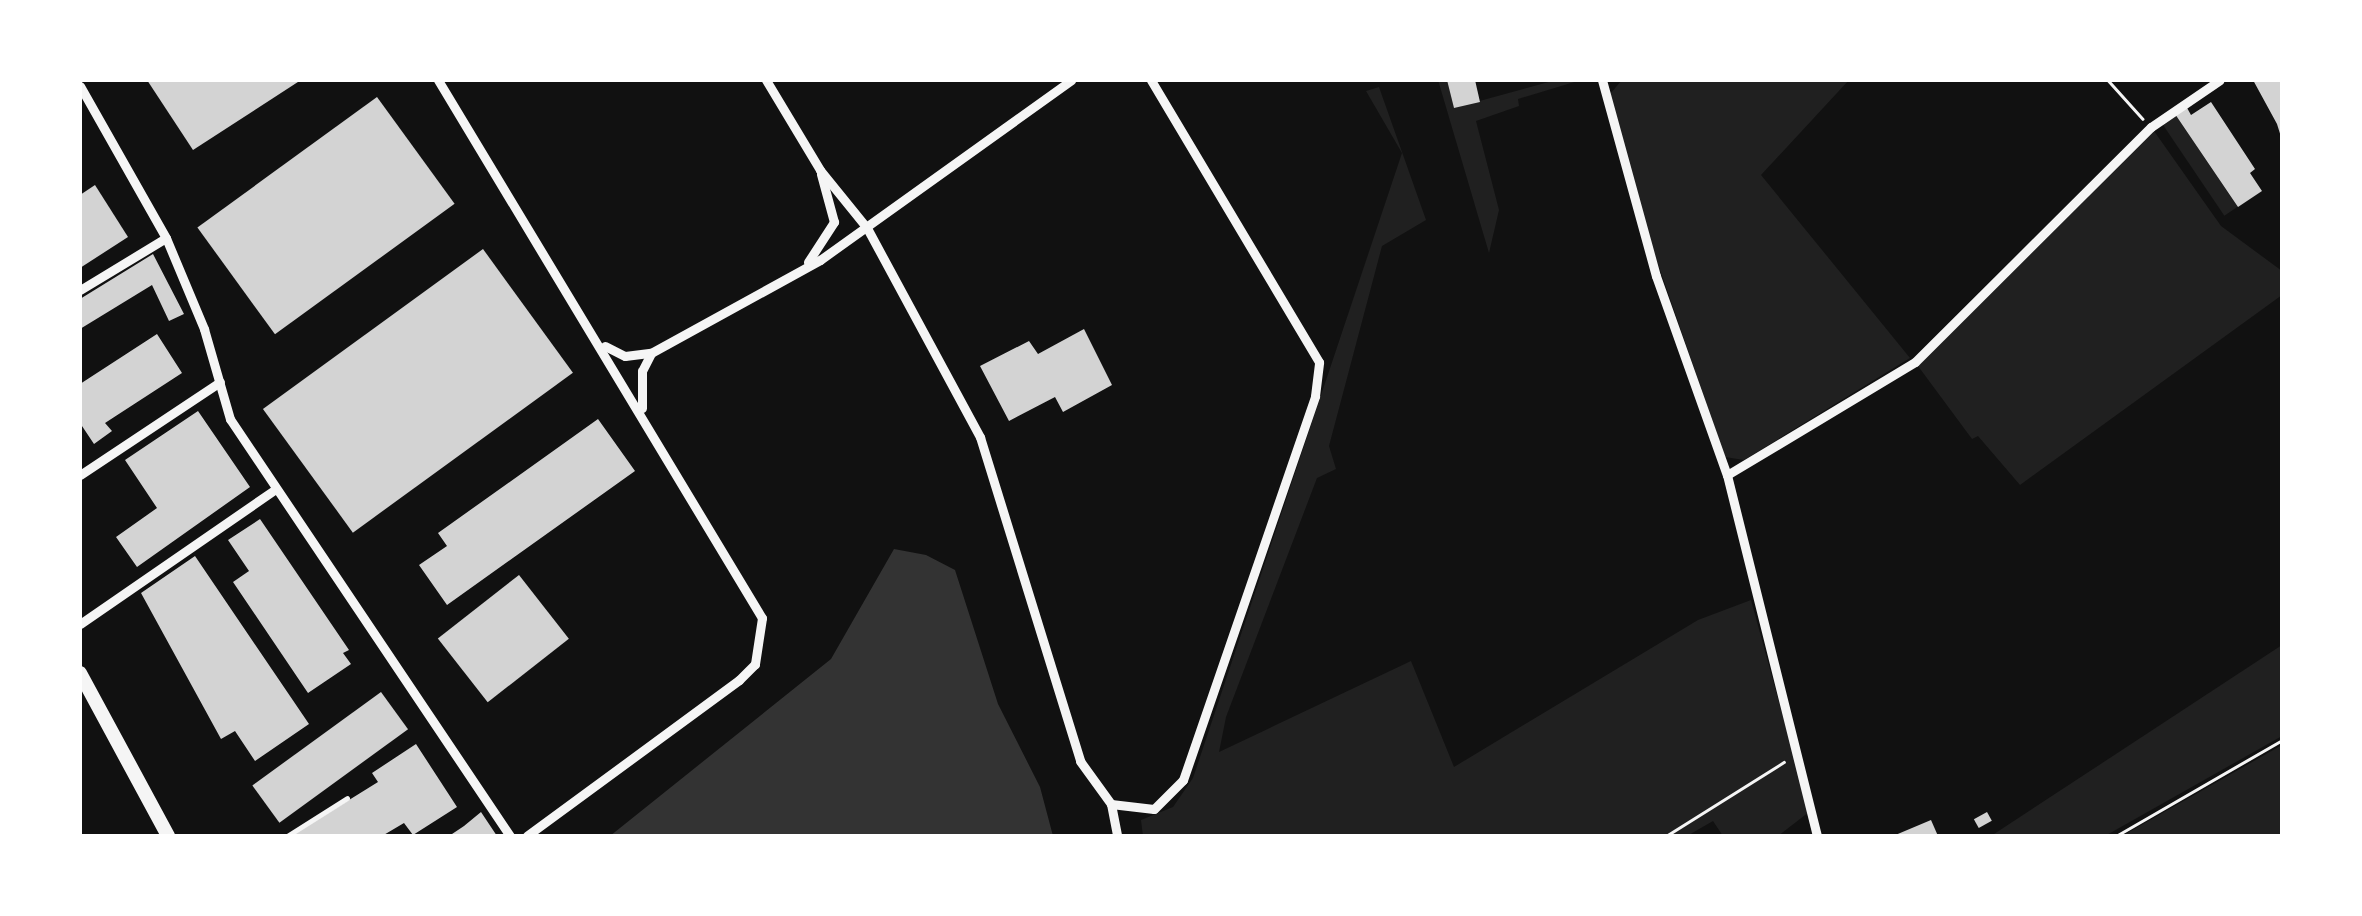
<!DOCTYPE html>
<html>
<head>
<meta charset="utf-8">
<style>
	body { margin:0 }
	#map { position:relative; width:2362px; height:916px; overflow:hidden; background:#111; font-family:"Public Sans",sans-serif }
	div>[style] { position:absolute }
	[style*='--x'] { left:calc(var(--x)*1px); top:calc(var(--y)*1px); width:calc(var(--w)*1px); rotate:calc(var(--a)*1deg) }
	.green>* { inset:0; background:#202020; transform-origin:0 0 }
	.water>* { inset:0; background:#333 }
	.building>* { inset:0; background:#d3d3d3; transform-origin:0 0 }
	.path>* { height:2.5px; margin:-1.25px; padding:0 1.25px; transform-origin:1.25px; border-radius:1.25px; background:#f5f5f5 }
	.service>* { height:5px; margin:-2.5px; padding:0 2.5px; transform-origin:2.5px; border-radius:2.5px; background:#f5f5f5 }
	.minor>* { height:9px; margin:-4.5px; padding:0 4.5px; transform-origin:4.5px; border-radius:4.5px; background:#f5f5f5 }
	.primary>* { height:14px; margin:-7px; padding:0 7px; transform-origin:7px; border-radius:7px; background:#f5f5f5 }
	span { translate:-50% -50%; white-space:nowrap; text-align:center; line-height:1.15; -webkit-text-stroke:10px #fff; paint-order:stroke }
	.frame { position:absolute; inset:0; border:82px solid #fff; pointer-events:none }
</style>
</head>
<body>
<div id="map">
	<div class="green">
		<div style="clip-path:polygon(1438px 80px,1447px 80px,1454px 108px,1556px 80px,1581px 80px,1518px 99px,1519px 106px,1476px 121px,1499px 210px,1489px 253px)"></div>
		<div style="clip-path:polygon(1622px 80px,1849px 80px,1761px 175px,1910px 358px,1744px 460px,1725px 457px,1649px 238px,1610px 94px)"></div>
		<div style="clip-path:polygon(1379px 87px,1402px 152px,1426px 220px,1382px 246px,1329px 446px,1336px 469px,1317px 478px,1226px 717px,1219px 752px,1411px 661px,1454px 767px,1698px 620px,1751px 600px,1809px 812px,1778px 836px,1723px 836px,1713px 821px,1687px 836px,1143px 836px,1141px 820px,1173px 807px,1193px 778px,1402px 153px,1366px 91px)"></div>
		<div style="left:2175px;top:114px;width:112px;height:16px;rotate:56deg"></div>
		<div style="clip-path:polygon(2154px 131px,2221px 226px,2282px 271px,2282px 295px,2020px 485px,1978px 436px,1972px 439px,1918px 366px)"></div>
		<div style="clip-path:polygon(2282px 645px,2282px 736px,2105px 836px,1991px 836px)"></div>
		<div style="clip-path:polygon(2282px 745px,2282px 836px,2122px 836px)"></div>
	</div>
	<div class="water">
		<div style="clip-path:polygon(894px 549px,926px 555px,955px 570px,998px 704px,1040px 787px,1053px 836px,610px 836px,831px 659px)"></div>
	</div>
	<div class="building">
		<div style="clip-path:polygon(147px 80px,301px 80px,193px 150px)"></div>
		<div style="clip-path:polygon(1447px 80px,1475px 80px,1480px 102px,1454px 108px)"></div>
		<div style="clip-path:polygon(2253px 80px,2282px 80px,2282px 140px,2277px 124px)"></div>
		<div style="left:377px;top:97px;width:132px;height:222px;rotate:54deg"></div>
		<div style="clip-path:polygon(2211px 102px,2255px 169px,2250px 173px,2262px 191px,2238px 207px,2175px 114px,2186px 106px,2191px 115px)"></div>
		<div style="clip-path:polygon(95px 185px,128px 237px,80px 268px,80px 195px)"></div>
		<div style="left:483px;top:249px;width:153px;height:272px;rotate:54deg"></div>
		<div style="clip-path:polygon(153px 254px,184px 314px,169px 321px,152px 285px,80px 329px,80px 299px)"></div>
		<div style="clip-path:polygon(1084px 329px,1112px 385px,1063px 412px,1055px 397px,1009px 421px,980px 366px,1029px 341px,1038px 354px)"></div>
		<div style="clip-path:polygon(157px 334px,182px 373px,105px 423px,112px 431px,94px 444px,80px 423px,80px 384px)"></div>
		<div style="clip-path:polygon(198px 411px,250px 487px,137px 567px,116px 537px,157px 508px,125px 460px)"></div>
		<div style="clip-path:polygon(598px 419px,635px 471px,447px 605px,419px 565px,447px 546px,438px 533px)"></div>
		<div style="clip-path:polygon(260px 519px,349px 650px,343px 653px,351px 664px,308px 693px,233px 582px,249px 571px,228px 540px)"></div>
		<div style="clip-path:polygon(195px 556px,309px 724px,255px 761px,235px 731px,221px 739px,141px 593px)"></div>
		<div style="left:519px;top:575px;width:81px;height:103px;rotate:52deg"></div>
		<div style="left:381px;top:692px;width:46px;height:159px;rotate:54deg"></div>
		<div style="clip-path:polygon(416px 744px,457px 807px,413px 835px,404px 823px,382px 836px,291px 836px,378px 782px,372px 773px)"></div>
		<div style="clip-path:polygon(481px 812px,497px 836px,449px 836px,464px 826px)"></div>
		<div style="left:1987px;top:812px;width:10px;height:15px;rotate:61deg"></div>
		<div style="clip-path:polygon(1931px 820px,1938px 836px,1893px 836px)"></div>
	</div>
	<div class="path">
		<div style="--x:2108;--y:80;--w:52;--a:48.1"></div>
		<div style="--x:1666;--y:836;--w:139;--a:-32.1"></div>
		<div style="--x:2116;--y:836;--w:192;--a:-30"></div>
	</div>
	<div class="service">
		<div style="--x:287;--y:836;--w:71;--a:-32.3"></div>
	</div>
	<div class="minor">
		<div style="--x:438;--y:80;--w:628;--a:58.94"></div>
		<div style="--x:762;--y:618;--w:47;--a:98.7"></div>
		<div style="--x:755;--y:664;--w:23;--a:135"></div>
		<div style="--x:739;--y:680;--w:263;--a:143.7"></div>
		<div style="--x:766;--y:80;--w:105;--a:59"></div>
		<div style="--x:820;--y:170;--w:75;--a:51"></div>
		<div style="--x:867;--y:228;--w:238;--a:61.6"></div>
		<div style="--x:980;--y:437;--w:339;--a:72.8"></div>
		<div style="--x:1080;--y:761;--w:53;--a:54.2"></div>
		<div style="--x:1111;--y:804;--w:33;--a:79"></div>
		<div style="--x:1602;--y:80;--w:203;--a:74.6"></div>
		<div style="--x:1656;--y:276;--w:211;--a:70.4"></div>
		<div style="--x:1727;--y:475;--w:372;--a:76"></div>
		<div style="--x:80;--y:86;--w:175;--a:60.5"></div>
		<div style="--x:166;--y:238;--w:99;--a:67.3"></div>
		<div style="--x:204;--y:329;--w:94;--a:73.9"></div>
		<div style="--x:230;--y:419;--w:502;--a:56.12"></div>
		<div style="--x:808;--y:262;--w:48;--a:-57"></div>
		<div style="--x:834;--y:222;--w:50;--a:-105.2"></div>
		<div style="--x:80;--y:290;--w:100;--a:-31.2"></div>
		<div style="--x:605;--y:346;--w:22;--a:27"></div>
		<div style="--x:625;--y:356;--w:26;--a:-7"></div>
		<div style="--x:651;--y:353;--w:193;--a:-28.8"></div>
		<div style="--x:820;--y:260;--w:309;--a:-35.6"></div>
		<div style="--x:642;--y:408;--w:37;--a:-90"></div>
		<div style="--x:642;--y:371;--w:20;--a:-63"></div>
		<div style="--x:80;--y:475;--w:168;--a:-33.6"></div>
		<div style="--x:1727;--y:475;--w:219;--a:-31"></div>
		<div style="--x:1915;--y:362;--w:333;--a:-44.9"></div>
		<div style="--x:2151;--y:127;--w:83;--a:-34.3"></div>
		<div style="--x:80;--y:624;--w:234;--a:-34.6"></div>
		<div style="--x:1111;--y:804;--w:43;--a:6.6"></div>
		<div style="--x:1154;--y:809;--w:41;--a:-45"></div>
		<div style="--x:1183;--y:780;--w:406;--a:-71"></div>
		<div style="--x:1315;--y:396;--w:34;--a:-83"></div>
		<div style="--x:1319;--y:362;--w:328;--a:-120.8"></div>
	</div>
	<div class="primary">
		<div style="--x:80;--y:673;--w:185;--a:61.6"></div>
	</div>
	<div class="frame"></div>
</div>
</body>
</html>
